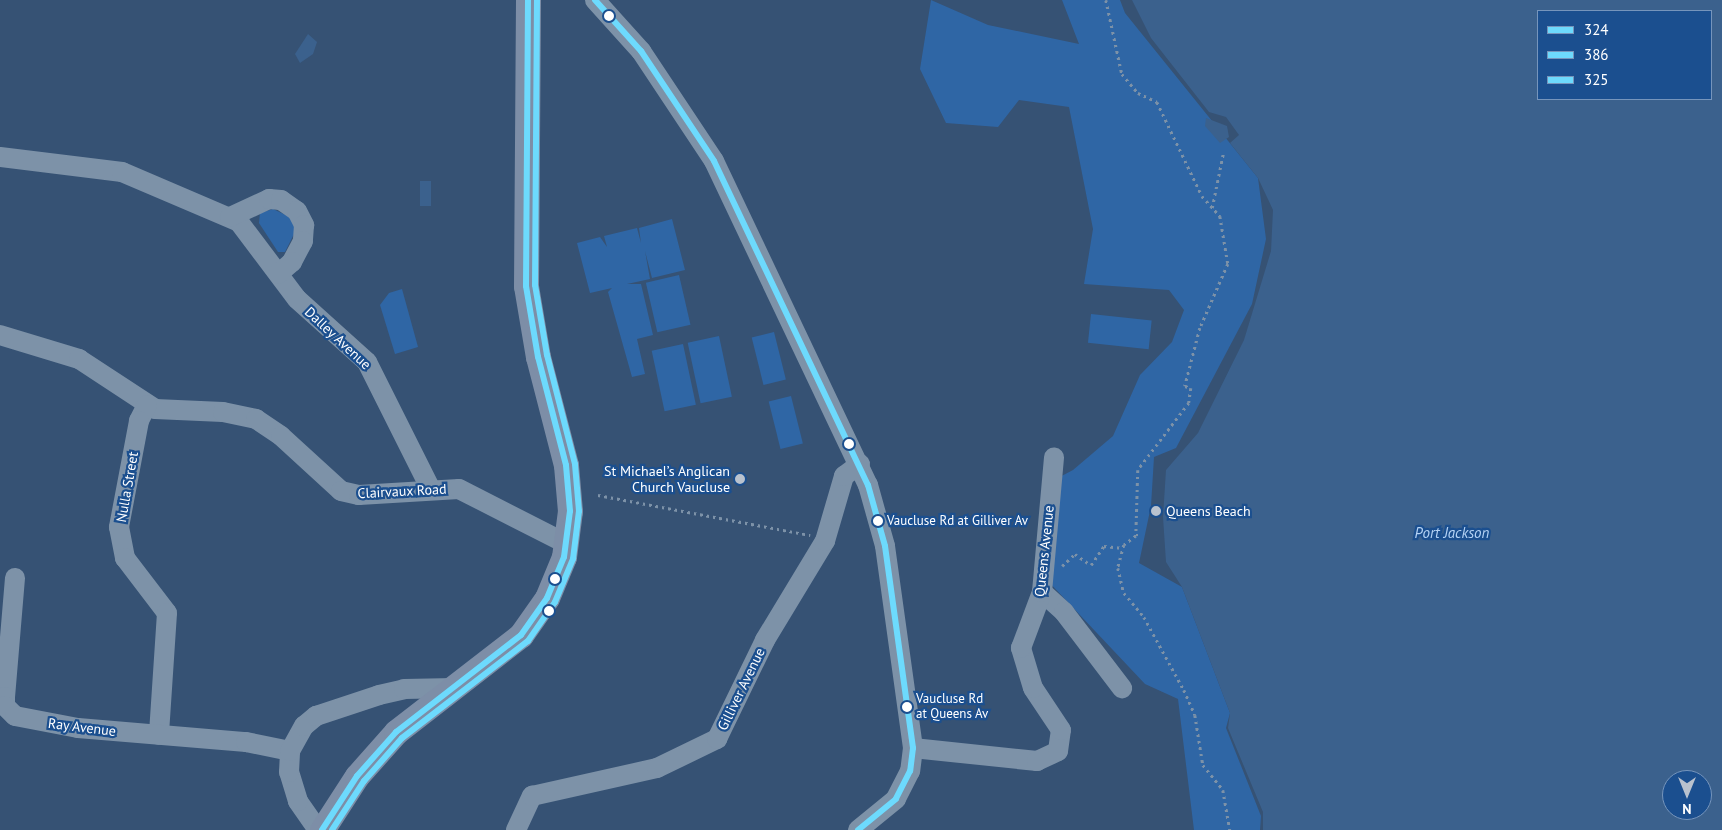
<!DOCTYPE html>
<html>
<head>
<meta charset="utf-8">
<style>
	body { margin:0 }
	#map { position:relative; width:1722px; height:830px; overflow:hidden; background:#365274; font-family:"PT Sans",sans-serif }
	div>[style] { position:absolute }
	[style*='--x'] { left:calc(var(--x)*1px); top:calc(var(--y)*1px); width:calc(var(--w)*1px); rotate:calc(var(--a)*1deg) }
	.green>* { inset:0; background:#2f66a5; transform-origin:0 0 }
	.water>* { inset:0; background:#3b618d; transform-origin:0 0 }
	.path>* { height:2.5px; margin-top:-1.25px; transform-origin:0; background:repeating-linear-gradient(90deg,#7d92a8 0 2.5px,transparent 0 6.5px) }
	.minor>* { height:20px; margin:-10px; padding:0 10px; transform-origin:10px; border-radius:10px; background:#7d92a8 }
	.major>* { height:25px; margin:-12.5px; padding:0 12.5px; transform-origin:12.5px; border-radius:12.5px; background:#7d8ea7 }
	.bus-1>* { height:6px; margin:-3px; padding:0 3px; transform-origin:3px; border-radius:3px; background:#6ddafd }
	.bus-2>* { height:6px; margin:-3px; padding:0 3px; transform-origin:3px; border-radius:3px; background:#6ddafd }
	.bus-3>* { height:6px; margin:-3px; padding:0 3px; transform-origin:3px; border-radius:3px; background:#6ddafd }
	.dots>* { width:14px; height:14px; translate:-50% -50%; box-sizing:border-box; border:2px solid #1b4f8f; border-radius:50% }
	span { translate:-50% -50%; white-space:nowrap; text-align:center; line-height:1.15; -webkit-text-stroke:4.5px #1b4f8f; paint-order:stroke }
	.bus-label { font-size:13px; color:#fff }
	.left { translate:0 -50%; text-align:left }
	.street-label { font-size:14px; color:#fff }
	.poi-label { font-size:14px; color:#fff }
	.right { translate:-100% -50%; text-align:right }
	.water-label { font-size:15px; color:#b5d3f5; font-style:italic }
	.legend { position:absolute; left:1537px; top:10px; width:175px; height:90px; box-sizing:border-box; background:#1b4f8f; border:1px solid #7695bc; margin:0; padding:6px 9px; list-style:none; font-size:15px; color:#fff }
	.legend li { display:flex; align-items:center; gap:10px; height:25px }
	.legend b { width:25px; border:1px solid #7695bc }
	.north { position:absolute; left:1662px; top:770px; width:50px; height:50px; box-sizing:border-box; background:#1b4f8f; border:1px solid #7695bc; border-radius:50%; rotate:180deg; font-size:14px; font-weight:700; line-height:20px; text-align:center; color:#fff }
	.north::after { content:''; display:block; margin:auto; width:18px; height:22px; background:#b9c2ce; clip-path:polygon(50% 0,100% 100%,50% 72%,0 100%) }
</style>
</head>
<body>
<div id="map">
	<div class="green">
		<div style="clip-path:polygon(931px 0,988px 25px,1079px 44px,1062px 0,1120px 0,1125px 13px,1258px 178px,1266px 239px,1252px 304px,1176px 448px,1154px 457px,1151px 506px,1139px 563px,1182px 587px,1230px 713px,1226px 728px,1261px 816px,1260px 830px,1194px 830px,1178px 699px,1145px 684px,1046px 579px,1056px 479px,1073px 470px,1113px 436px,1140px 375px,1172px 342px,1184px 310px,1169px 290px,1084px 284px,1093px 229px,1069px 107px,1019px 100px,998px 127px,946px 123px,920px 69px)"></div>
		<div style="clip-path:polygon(273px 209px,290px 217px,296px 230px,285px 252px,278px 252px,259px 223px,260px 213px)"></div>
		<div style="clip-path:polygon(672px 219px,685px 270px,652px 278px,645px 251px,650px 279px,627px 284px,641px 284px,653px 335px,637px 339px,645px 374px,632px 377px,608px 292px,612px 288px,590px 293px,577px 243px,600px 237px,607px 247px,604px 236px,637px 228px,641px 243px,639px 228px)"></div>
		<div style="left:679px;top:275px;width:51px;height:34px;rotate:77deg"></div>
		<div style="clip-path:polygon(402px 289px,418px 347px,395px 354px,380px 305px,389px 293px)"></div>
		<div style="left:1091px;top:314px;width:61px;height:29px;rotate:6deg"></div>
		<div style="left:774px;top:332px;width:49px;height:23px;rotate:76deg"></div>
		<div style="left:719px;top:336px;width:62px;height:32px;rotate:78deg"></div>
		<div style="left:683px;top:344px;width:62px;height:32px;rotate:78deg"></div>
		<div style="left:791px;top:396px;width:49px;height:23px;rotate:76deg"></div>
	</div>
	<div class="water">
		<div style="clip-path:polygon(evenodd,1132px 0,1722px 0,1722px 830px,1263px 830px,1263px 812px,1228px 728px,1230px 713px,1182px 587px,1166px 562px,1163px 517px,1166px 470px,1198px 433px,1244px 340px,1271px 251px,1273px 210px,1258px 178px,1230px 143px,1239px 135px,1226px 117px,1209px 112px,1151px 38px,1132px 0,1538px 11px,1711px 11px,1711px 99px,1538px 99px,1538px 11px,1132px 0,1672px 780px,1702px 780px,1702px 810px,1672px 810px,1672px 780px)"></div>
		<div style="clip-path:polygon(308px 34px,317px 42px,313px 54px,300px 63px,295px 54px)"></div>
		<div style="clip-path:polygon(1206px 118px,1227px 126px,1229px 137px,1220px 143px,1205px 126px)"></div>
		<div style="left:420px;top:181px;width:11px;height:25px"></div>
	</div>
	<div class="path">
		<div style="--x:1106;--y:0;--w:76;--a:77.8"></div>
		<div style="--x:1122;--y:74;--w:25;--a:50"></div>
		<div style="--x:1138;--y:93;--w:21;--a:25"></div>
		<div style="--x:1157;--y:102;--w:104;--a:64.4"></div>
		<div style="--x:1202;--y:196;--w:27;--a:48"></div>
		<div style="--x:1220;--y:216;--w:49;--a:80.5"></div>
		<div style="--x:1228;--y:264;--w:70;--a:113.6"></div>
		<div style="--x:1200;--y:328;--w:60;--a:104.5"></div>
		<div style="--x:1185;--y:386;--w:6;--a:18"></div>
		<div style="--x:1191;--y:388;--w:15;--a:98"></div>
		<div style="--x:1189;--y:403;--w:84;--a:127.3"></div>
		<div style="--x:1138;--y:470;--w:66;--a:91.7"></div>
		<div style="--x:1136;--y:536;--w:15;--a:143"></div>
		<div style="--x:1124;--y:545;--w:24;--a:105"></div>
		<div style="--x:1118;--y:568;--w:26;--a:77"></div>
		<div style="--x:1124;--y:593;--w:31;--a:50"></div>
		<div style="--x:1144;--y:617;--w:83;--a:61.3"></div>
		<div style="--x:1184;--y:690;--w:27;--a:66"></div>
		<div style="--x:1195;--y:715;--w:51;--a:80.9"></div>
		<div style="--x:1203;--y:765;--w:32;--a:51"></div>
		<div style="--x:1223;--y:790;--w:41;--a:80.1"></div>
		<div style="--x:1212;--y:208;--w:55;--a:-78.5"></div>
		<div style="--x:598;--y:495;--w:216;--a:10.7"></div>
		<div style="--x:1136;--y:535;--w:6;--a:0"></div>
		<div style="--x:1062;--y:566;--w:18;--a:-43"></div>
		<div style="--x:1075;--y:554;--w:19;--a:35"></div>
		<div style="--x:1091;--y:565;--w:23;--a:-56"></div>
		<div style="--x:1104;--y:546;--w:19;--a:6"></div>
	</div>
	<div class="minor">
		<div style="--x:595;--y:0;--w:69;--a:48"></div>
		<div style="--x:641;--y:51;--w:132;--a:56.4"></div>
		<div style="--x:714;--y:161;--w:359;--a:64.6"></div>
		<div style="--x:868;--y:485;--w:63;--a:74.4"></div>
		<div style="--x:885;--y:546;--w:204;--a:82.1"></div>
		<div style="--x:913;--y:748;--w:23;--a:97"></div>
		<div style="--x:910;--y:771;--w:31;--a:117"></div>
		<div style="--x:896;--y:799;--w:49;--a:140.8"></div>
		<div style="--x:0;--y:157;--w:123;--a:7"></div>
		<div style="--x:122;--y:172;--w:127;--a:23.1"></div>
		<div style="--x:239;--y:222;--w:96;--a:53"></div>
		<div style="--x:297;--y:299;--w:94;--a:42"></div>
		<div style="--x:367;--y:362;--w:141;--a:63.4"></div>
		<div style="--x:230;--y:217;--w:43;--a:-24.8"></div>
		<div style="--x:269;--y:199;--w:12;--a:5"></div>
		<div style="--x:281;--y:200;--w:19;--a:35"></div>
		<div style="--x:297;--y:211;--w:16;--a:63"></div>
		<div style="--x:304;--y:225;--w:16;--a:94"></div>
		<div style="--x:303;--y:241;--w:24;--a:118"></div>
		<div style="--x:292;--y:262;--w:18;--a:139"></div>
		<div style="--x:0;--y:335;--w:83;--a:16.9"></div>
		<div style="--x:79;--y:359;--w:91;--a:33.3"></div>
		<div style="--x:155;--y:409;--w:68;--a:2.5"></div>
		<div style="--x:223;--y:412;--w:34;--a:12"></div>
		<div style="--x:256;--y:419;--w:30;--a:34"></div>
		<div style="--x:281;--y:436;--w:81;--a:42.5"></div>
		<div style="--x:341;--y:491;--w:18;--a:13"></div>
		<div style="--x:359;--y:495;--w:100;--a:-3.4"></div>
		<div style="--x:459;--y:489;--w:121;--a:27"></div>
		<div style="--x:147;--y:405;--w:18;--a:117"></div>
		<div style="--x:139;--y:421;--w:108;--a:100.7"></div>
		<div style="--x:119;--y:527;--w:32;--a:79"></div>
		<div style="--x:125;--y:558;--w:69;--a:52.6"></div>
		<div style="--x:167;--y:613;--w:122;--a:93.8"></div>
		<div style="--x:15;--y:578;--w:119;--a:94.8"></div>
		<div style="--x:5;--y:697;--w:9;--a:90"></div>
		<div style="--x:5;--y:706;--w:14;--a:45"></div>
		<div style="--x:15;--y:716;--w:64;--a:10.8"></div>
		<div style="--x:78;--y:728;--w:169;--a:4.8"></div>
		<div style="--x:246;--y:742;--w:45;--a:11.6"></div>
		<div style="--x:1042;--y:592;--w:30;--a:42"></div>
		<div style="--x:1064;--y:612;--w:96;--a:52.7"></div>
		<div style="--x:913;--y:748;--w:125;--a:6"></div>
		<div style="--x:1037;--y:761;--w:23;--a:-25"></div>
		<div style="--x:1058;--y:751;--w:21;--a:-82"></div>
		<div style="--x:1061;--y:730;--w:50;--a:-123.7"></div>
		<div style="--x:1033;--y:688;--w:42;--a:-106.7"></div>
		<div style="--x:1021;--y:648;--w:60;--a:-69.4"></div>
		<div style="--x:1042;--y:592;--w:135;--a:-84.9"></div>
		<div style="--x:318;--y:830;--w:35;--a:-125"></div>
		<div style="--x:298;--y:801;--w:30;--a:-107"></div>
		<div style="--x:289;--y:772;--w:21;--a:-87"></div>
		<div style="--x:290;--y:751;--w:29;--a:-61"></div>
		<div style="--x:304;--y:726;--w:16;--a:-40"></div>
		<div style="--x:316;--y:716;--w:66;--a:-18.4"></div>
		<div style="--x:379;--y:695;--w:26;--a:-13"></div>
		<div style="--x:404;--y:689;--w:51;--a:-1.1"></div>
		<div style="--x:516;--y:830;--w:38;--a:-65"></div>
		<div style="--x:532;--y:796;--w:128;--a:-12.6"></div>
		<div style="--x:657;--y:768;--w:67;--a:-25.8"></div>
		<div style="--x:717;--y:739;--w:110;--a:-64.1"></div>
		<div style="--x:765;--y:640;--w:116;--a:-58.8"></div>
		<div style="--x:825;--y:541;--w:68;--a:-73.7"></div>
		<div style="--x:844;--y:476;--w:20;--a:-37"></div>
	</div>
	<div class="major">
		<div style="--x:322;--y:830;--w:64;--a:-57.1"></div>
		<div style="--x:357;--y:776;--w:59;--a:-48.4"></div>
		<div style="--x:396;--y:732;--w:158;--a:-37.8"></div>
		<div style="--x:521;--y:635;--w:45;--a:-54.9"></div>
		<div style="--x:547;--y:598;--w:44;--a:-67.5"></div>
		<div style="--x:564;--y:557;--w:46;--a:-82.6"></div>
		<div style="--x:570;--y:511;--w:46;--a:-95"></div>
		<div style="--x:566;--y:465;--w:112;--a:-104.5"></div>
		<div style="--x:538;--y:357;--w:72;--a:-99.6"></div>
		<div style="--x:526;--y:286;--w:286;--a:-89.6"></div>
	</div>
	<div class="bus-1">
		<div style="--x:322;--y:830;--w:64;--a:-57.1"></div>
		<div style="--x:357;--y:776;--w:59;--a:-48.4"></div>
		<div style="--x:396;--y:732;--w:158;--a:-37.8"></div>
		<div style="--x:521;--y:635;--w:45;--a:-54.9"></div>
		<div style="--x:547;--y:598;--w:44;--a:-67.5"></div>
		<div style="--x:564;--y:557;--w:46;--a:-82.6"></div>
		<div style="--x:570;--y:511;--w:46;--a:-95"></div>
		<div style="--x:566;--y:465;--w:112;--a:-104.5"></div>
		<div style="--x:538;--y:357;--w:72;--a:-99.6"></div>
		<div style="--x:526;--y:286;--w:286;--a:-89.6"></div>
	</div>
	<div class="bus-2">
		<div style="--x:332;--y:830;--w:59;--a:-56.9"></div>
		<div style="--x:364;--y:781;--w:57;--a:-48.5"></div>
		<div style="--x:402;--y:738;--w:159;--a:-37.6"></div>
		<div style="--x:528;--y:641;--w:47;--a:-55.3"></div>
		<div style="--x:555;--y:602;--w:47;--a:-67.3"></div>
		<div style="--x:573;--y:559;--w:48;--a:-82.9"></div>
		<div style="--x:579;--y:511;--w:47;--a:-94.9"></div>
		<div style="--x:575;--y:464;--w:113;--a:-104.4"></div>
		<div style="--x:547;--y:355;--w:71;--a:-99.7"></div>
		<div style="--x:535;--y:285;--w:285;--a:-89.6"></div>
	</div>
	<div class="bus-3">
		<div style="--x:595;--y:0;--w:69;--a:48"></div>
		<div style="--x:641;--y:51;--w:132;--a:56.4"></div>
		<div style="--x:714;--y:161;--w:359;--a:64.6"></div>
		<div style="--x:868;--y:485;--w:63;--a:74.4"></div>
		<div style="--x:885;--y:546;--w:204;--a:82.1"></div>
		<div style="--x:913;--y:748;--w:23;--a:97"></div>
		<div style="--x:910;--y:771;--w:31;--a:117"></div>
		<div style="--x:896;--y:799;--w:49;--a:140.8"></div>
	</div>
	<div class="dots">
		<div style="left:609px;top:16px;background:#fff"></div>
		<div style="left:849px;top:444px;background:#fff"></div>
		<div style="left:740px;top:479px;background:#b9c2ce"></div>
		<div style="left:1156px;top:511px;background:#b9c2ce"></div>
		<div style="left:878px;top:521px;background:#fff"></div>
		<div style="left:555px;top:579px;background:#fff"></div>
		<div style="left:549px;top:611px;background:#fff"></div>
		<div style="left:907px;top:707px;background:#fff"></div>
	</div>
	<div class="bus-label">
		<span class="left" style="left:887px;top:521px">Vaucluse Rd at Gilliver Av</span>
		<span class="left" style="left:916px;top:707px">Vaucluse Rd<br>at Queens Av</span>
	</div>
	<div class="street-label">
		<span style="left:338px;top:338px;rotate:43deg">Dalley Avenue</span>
		<span style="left:127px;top:487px;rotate:-80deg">Nulla Street</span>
		<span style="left:402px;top:491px;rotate:-3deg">Clairvaux Road</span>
		<span style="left:1044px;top:551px;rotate:-84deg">Queens Avenue</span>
		<span style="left:741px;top:689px;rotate:-64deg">Gilliver Avenue</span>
		<span style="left:82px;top:727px;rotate:7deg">Ray Avenue</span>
	</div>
	<div class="poi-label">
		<span class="right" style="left:730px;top:479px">St Michael’s Anglican<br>Church Vaucluse</span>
		<span class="left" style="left:1166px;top:511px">Queens Beach</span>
	</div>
	<div class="water-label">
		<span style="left:1452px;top:533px">Port Jackson</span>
	</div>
	<ul class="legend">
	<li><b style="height:6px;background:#6ddafd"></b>324</li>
	<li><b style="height:6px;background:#6ddafd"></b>386</li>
	<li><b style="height:6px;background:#6ddafd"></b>325</li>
	</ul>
	<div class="north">N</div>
</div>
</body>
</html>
